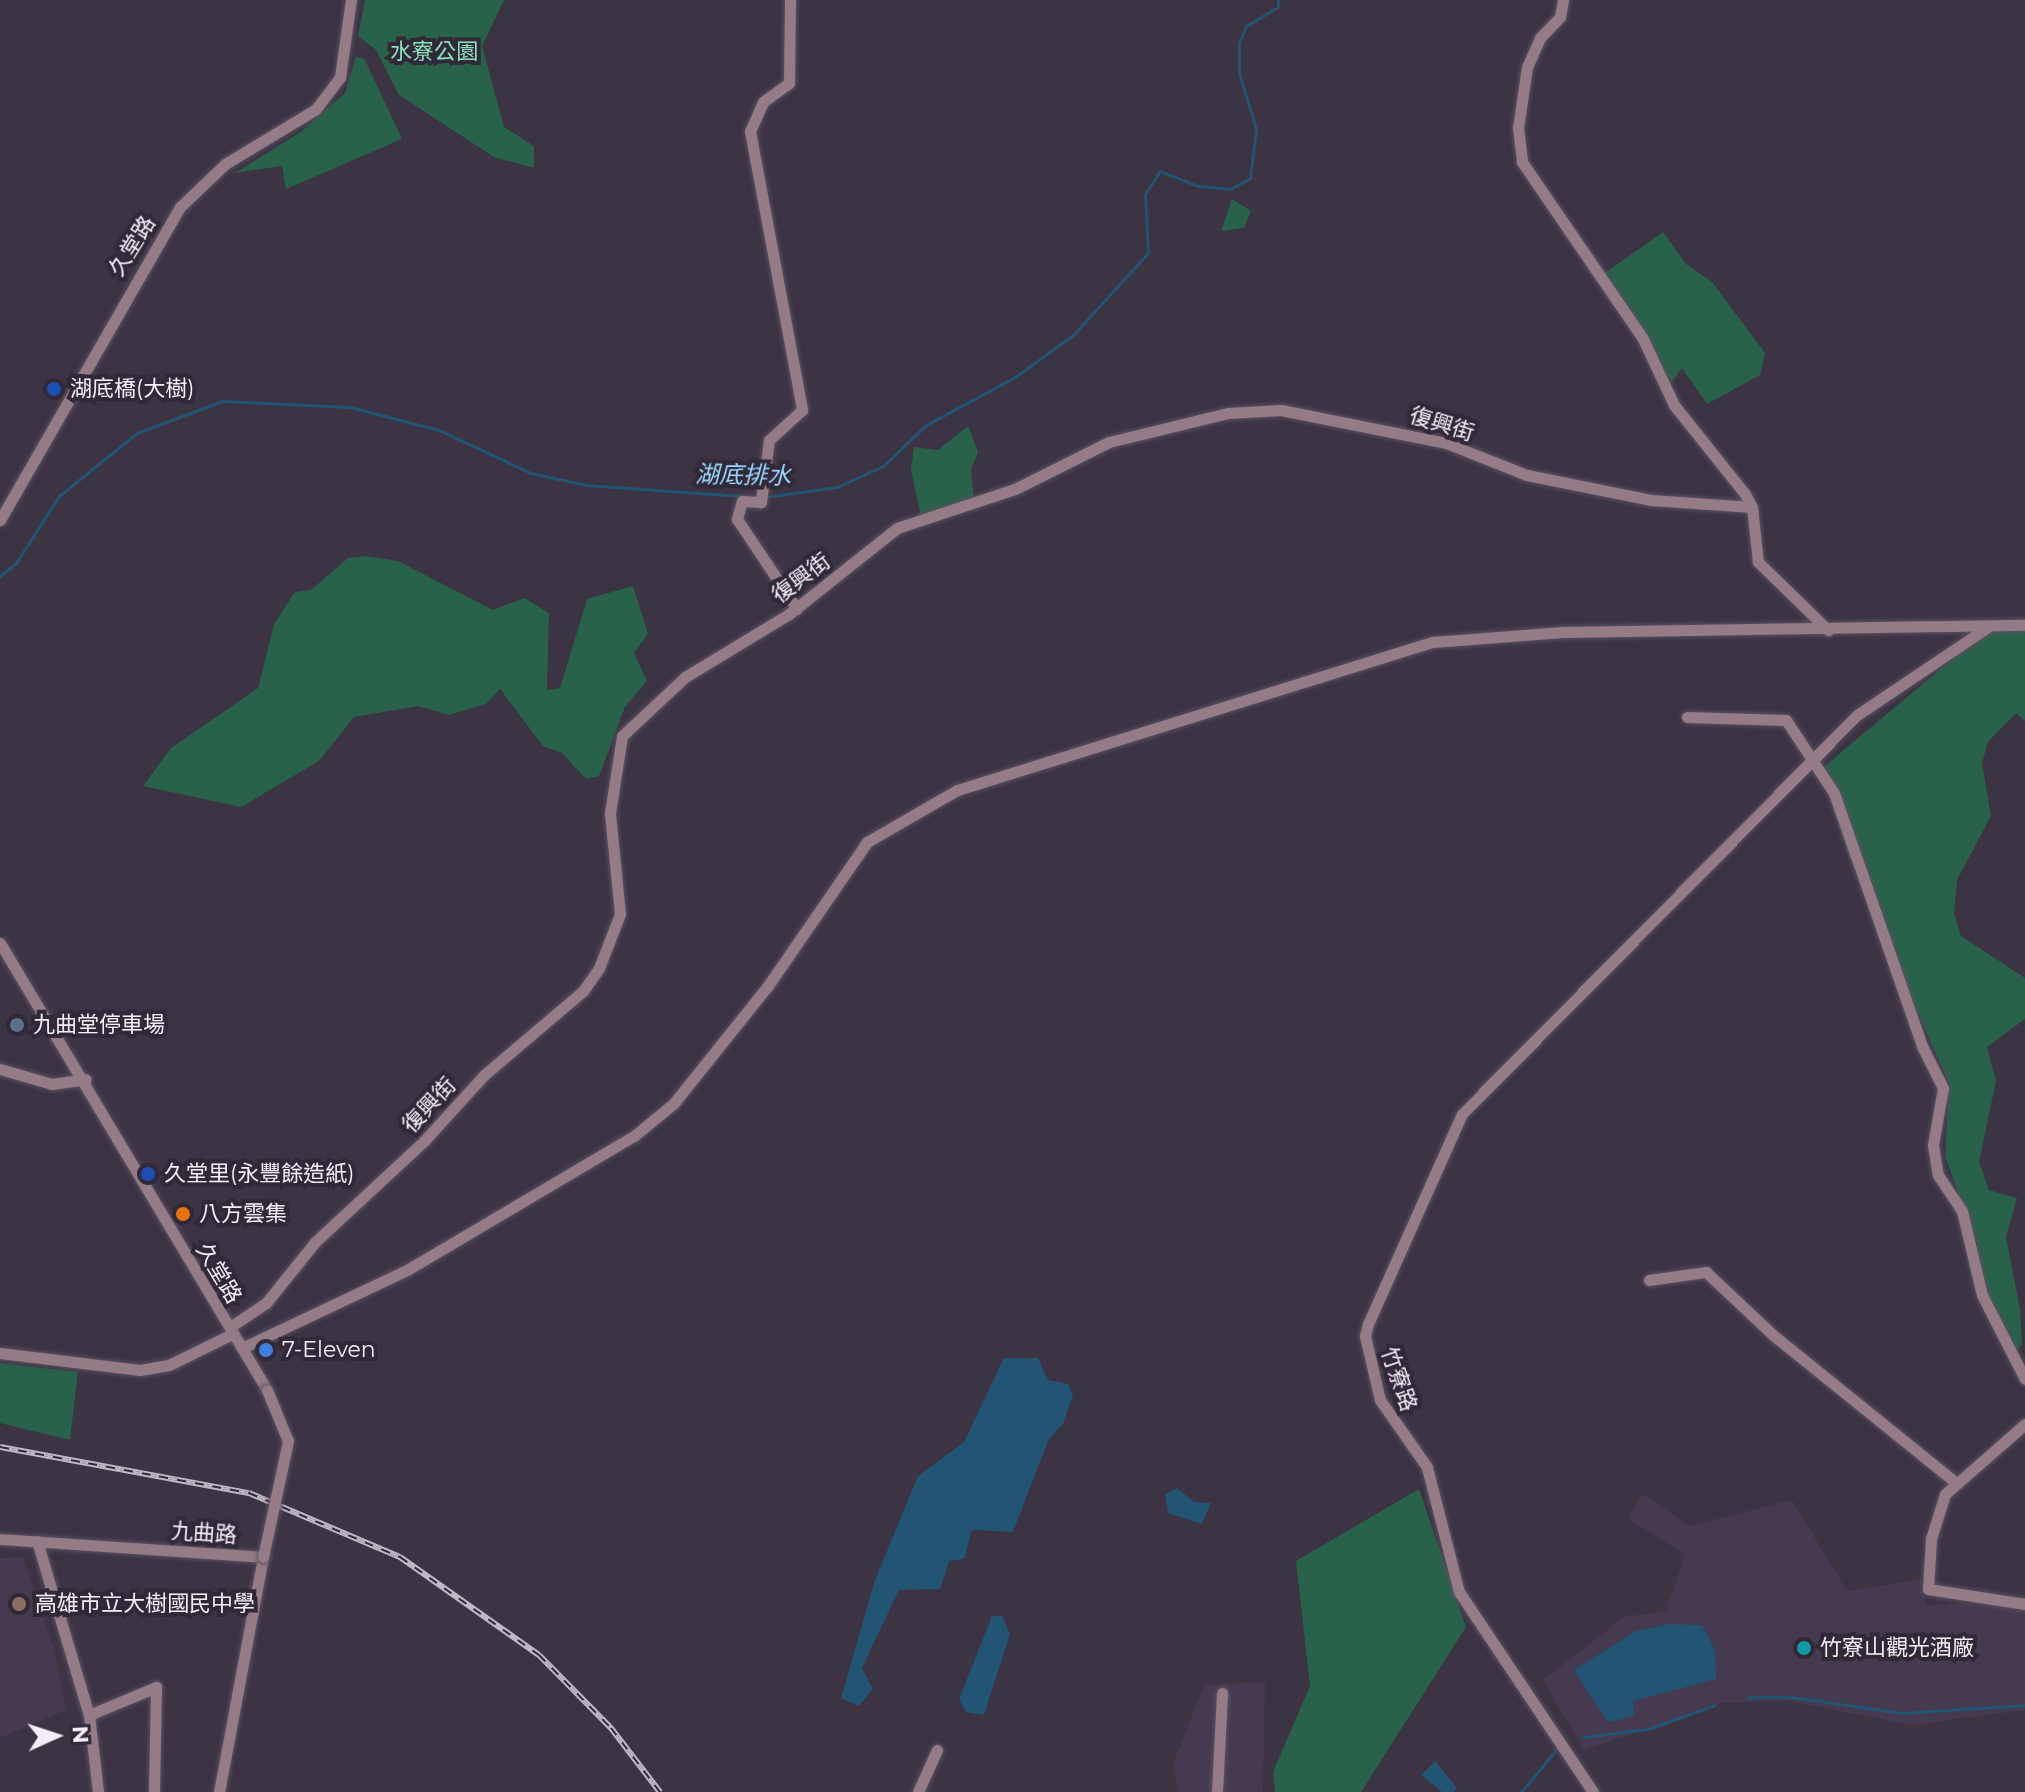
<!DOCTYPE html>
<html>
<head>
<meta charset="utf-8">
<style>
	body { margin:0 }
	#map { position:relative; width:2025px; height:1792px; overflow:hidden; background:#3c3343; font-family:Montserrat,"Noto Sans TC",sans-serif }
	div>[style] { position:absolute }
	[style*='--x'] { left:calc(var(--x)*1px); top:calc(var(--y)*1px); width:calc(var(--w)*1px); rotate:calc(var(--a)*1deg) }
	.built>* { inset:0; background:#463a50 }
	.green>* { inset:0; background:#28624a }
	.water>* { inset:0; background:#215573 }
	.stream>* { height:3px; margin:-1.5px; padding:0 1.5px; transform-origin:1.5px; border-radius:1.5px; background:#215573 }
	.roads { filter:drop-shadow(0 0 2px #595160) drop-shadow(0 0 2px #595160) }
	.minor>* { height:11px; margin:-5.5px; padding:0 5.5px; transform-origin:5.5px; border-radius:5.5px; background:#947b85 }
	.rail>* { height:6px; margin-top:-3px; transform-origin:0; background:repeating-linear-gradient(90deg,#312938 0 9px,#bfb8c5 0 18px); box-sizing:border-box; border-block:2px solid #bfb8c5 }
	.bridges { filter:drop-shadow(0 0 2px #595160) drop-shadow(0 0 2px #595160) }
	.minor-bridge>* { height:11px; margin:-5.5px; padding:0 5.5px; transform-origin:5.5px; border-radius:5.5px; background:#947b85 }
	.dots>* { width:22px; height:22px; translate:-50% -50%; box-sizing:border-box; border:4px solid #312938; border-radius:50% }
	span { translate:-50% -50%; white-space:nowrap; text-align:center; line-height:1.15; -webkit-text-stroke:8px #312938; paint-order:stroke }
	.park-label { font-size:22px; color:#87e0b8 }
	.street-label { font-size:22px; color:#f4eef9 }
	.poi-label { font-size:22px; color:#f4eef9 }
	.left { translate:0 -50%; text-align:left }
	.water-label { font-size:24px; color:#9ad7ff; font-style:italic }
	.north { position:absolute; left:16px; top:1696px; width:80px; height:80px; -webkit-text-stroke:6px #312938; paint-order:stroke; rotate:87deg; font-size:22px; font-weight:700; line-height:32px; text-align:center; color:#f4eef9 }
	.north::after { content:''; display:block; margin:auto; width:28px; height:36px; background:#f4eef9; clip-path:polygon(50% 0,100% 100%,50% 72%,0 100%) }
</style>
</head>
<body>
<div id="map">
	<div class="built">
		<div style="clip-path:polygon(1643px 1494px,1689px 1526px,1792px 1500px,1847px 1591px,1922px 1579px,1927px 1606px,2002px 1599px,2025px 1608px,2025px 1710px,1912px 1725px,1790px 1701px,1723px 1703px,1584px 1750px,1543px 1680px,1624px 1617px,1666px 1611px,1685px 1555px,1628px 1518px)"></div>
		<div style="clip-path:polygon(0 1558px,23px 1558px,54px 1649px,66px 1710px,0 1738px)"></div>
		<div style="clip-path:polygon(1265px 1682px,1263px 1792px,1178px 1792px,1173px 1764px,1204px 1685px)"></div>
	</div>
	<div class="green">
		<div style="clip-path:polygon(365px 0,504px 0,482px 46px,504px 127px,534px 146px,534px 168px,494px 157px,399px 95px,376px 50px,358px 36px)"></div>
		<div style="clip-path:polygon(356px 56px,365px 60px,402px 139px,286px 189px,282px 166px,235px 173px,302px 131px,345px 93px)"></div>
		<div style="clip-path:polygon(1232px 199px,1251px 211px,1244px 228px,1221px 231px)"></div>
		<div style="clip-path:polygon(1663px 232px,1686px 264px,1712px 282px,1765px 353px,1760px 375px,1707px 404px,1682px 368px,1665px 391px,1602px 275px)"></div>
		<div style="clip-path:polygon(968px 426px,978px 452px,971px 469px,974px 498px,921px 517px,911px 470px,914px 447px,938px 450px)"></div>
		<div style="clip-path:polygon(365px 556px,398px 561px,493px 610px,524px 598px,549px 613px,547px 690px,560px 688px,587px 599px,633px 586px,648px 634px,634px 653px,647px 681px,625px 707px,599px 776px,586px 779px,562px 753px,543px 746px,500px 689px,486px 704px,449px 715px,418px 706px,354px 717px,319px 761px,241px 807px,143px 786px,171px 748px,258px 688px,274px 624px,295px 592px,311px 590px,348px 558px)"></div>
		<div style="clip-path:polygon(1991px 627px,2025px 630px,2025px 721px,2016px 713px,1988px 742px,1982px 763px,1991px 816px,1957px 880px,1954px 913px,1961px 936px,2025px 978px,2025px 1019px,1987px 1047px,1996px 1081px,1979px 1162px,1989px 1190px,2017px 1198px,2006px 1237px,2020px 1309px,2022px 1344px,2016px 1352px,1993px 1324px,1977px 1244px,1945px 1156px,1949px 1083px,1850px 859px,1820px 770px)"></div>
		<div style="clip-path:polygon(0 1363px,78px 1372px,70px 1440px,0 1423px)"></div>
		<div style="clip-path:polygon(1419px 1489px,1466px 1627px,1361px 1792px,1275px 1792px,1273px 1772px,1310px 1686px,1296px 1561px)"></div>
	</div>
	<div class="water">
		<div style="clip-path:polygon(1004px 1358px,1038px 1358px,1048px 1380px,1068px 1384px,1073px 1395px,1063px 1424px,1048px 1441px,1013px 1532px,972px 1530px,964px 1559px,949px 1561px,940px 1589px,899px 1590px,862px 1668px,873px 1689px,859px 1706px,841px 1698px,875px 1580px,918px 1476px,964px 1442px)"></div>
		<div style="clip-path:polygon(1177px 1488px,1194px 1502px,1211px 1503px,1202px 1524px,1168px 1513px,1165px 1494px)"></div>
		<div style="clip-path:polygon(992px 1616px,1002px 1616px,1010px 1634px,984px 1715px,966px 1712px,959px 1699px)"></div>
		<div style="clip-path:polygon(1669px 1624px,1702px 1625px,1715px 1650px,1716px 1679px,1633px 1701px,1634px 1716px,1608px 1722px,1574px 1670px,1636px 1631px)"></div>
		<div style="clip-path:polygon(1435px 1761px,1457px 1788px,1453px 1792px,1442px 1792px,1421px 1775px)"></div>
	</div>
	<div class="stream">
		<div style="--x:765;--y:497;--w:73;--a:-7.9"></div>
		<div style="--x:837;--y:487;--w:51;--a:-24.5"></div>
		<div style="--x:883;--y:466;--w:59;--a:-43.6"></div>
		<div style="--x:926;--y:425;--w:101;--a:-28.3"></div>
		<div style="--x:1015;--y:377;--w:72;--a:-35.9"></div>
		<div style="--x:1073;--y:335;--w:111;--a:-47.6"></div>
		<div style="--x:1148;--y:253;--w:59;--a:-92.9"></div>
		<div style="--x:1145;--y:194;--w:27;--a:-57"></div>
		<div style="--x:1160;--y:171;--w:41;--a:21.5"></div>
		<div style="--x:1198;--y:186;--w:32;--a:5"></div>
		<div style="--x:1230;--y:189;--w:23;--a:-29"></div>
		<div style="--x:1250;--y:178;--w:49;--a:-83"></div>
		<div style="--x:1256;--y:129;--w:59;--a:-106.9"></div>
		<div style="--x:1239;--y:73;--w:30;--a:-90"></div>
		<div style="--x:1239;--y:43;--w:18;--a:-68"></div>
		<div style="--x:1246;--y:26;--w:37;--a:-31"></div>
		<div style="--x:1278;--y:7;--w:7;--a:-90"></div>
		<div style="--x:0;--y:576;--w:21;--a:-39"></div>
		<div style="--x:16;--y:563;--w:80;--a:-57.3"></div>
		<div style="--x:59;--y:496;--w:100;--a:-38.9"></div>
		<div style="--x:137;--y:433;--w:91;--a:-20.6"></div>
		<div style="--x:222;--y:401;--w:128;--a:2.7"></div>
		<div style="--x:350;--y:407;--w:92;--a:14.5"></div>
		<div style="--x:439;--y:430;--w:102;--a:25.1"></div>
		<div style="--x:531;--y:473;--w:56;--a:12.3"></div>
		<div style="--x:586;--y:485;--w:155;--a:4.1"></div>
		<div style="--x:1748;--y:1697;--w:44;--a:0"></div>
		<div style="--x:1792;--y:1697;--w:111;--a:8.3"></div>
		<div style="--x:1902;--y:1713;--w:123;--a:-3.7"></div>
		<div style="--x:1583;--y:1737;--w:65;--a:-7"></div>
		<div style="--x:1648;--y:1729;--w:71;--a:-19.7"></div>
		<div style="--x:1521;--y:1792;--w:55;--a:-50.2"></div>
	</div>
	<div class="roads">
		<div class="minor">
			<div style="--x:790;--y:0;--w:83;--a:90.7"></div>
			<div style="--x:789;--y:83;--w:32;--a:144"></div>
			<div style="--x:763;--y:102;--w:32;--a:114"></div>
			<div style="--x:750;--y:131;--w:284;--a:79.4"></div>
			<div style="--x:802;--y:410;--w:45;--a:137.7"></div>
			<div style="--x:769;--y:440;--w:63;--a:97.4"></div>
			<div style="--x:761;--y:502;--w:19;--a:-177"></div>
			<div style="--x:742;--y:501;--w:19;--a:106"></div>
			<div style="--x:737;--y:519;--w:108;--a:56.3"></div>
			<div style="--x:1563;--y:0;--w:17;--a:100"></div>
			<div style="--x:1560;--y:17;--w:29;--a:134"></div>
			<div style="--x:1540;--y:38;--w:32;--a:114"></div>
			<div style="--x:1527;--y:67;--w:62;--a:98.4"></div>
			<div style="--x:1518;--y:128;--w:34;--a:83"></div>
			<div style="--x:1522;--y:162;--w:214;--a:55.6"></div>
			<div style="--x:1643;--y:339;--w:73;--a:64.8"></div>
			<div style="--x:1674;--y:405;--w:114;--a:51.4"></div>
			<div style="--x:1745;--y:494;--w:15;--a:62"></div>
			<div style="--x:1752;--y:507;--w:55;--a:83.8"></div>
			<div style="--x:1758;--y:562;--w:98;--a:44.2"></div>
			<div style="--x:0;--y:520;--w:361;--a:-60.1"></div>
			<div style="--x:180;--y:207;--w:62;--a:-43.7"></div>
			<div style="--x:225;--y:164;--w:106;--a:-31.1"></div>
			<div style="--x:316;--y:109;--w:40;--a:-53"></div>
			<div style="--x:340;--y:77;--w:78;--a:-81.9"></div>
			<div style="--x:1687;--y:717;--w:99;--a:1.7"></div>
			<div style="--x:1786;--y:720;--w:87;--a:56.7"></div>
			<div style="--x:1834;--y:793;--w:270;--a:70.8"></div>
			<div style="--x:1923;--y:1048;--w:45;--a:63.4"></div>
			<div style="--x:1943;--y:1088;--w:58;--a:100"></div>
			<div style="--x:1933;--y:1145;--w:30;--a:81"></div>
			<div style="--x:1938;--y:1175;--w:43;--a:56.3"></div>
			<div style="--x:1962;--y:1211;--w:86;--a:76.6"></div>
			<div style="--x:1982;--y:1295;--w:94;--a:62.9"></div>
			<div style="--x:0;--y:943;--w:521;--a:59.15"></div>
			<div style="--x:0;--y:1069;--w:54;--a:16.1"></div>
			<div style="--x:52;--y:1084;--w:34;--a:-8"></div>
			<div style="--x:1649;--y:1280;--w:58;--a:-8"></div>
			<div style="--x:1706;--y:1272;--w:92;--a:43.2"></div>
			<div style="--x:1773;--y:1335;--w:234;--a:38.9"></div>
			<div style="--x:230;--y:1327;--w:43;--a:-33.7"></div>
			<div style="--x:266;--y:1303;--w:78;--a:-51.2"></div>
			<div style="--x:315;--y:1242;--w:149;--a:-42.8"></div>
			<div style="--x:424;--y:1141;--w:89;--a:-47.7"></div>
			<div style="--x:484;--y:1075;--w:130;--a:-40.3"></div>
			<div style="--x:583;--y:991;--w:28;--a:-55"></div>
			<div style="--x:599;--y:968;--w:58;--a:-68.7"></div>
			<div style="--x:620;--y:914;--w:101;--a:-95.7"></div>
			<div style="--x:610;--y:813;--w:78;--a:-81.1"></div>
			<div style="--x:622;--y:736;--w:86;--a:-43.1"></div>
			<div style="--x:685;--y:677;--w:122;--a:-31.2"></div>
			<div style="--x:789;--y:614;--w:138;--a:-38.5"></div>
			<div style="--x:897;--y:528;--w:124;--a:-18.3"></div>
			<div style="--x:1015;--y:489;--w:105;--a:-26.6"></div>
			<div style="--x:1109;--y:442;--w:122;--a:-13.7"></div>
			<div style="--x:1228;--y:413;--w:53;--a:-3.2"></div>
			<div style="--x:1281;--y:410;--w:168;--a:11.3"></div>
			<div style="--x:1446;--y:443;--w:87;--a:21.6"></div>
			<div style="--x:1527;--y:475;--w:126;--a:11.4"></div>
			<div style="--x:1651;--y:500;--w:101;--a:4"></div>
			<div style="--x:242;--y:1348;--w:183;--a:-25.3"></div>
			<div style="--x:407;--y:1270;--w:264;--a:-30.6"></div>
			<div style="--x:634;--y:1136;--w:52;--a:-39.5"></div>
			<div style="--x:674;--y:1103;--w:149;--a:-51.3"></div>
			<div style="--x:767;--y:987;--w:176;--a:-55.4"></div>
			<div style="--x:867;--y:842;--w:104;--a:-30"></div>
			<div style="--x:957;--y:790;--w:498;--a:-17.3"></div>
			<div style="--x:1433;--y:642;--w:130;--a:-4.4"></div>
			<div style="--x:1563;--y:632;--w:462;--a:-0.9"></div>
			<div style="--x:0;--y:1353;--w:141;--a:6.9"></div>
			<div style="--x:140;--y:1370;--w:29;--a:-10"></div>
			<div style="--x:169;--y:1365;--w:72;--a:-26.2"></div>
			<div style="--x:2025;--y:1424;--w:106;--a:138.8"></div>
			<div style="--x:1945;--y:1494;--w:47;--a:107.3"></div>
			<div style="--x:1931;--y:1539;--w:50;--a:93.4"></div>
			<div style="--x:1928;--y:1589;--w:98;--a:8.8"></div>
			<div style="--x:0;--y:1539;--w:264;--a:3.9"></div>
			<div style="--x:263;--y:1557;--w:239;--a:100.6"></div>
			<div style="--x:37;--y:1541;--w:182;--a:73.4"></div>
			<div style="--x:89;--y:1715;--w:78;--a:83.3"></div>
			<div style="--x:89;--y:1715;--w:73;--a:-22.7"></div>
			<div style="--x:156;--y:1687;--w:105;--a:91.1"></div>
			<div style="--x:918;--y:1792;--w:46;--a:-65.7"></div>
			<div style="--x:1217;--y:1792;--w:99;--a:-87.1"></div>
			<div style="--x:1593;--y:1792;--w:241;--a:-123.8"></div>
			<div style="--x:1459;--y:1592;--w:129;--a:-104.4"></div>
			<div style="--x:1427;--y:1467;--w:82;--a:-125"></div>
			<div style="--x:1380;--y:1400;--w:66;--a:-103.2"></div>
			<div style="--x:1365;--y:1336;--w:12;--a:-76"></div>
			<div style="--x:1368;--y:1324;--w:230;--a:-65.9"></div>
			<div style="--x:1462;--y:1114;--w:561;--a:-45.29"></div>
			<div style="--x:1857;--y:715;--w:158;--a:-33.9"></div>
		</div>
	</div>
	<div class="rail">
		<div style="--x:0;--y:1447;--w:253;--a:10.5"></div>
		<div style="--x:249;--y:1493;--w:164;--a:23"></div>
		<div style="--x:400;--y:1557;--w:170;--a:35.2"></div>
		<div style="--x:539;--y:1655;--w:103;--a:45.4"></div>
		<div style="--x:611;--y:1728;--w:81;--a:52.6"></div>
	</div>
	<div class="bridges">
		<div class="minor-bridge">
			<div style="--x:263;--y:1557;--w:119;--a:-77.8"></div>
			<div style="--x:288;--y:1441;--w:55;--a:-112.4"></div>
		</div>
	</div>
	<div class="dots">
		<div style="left:54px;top:389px;background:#1a4fb4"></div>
		<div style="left:17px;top:1025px;background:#5c6f8a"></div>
		<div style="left:148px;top:1174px;background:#1a4fb4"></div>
		<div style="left:183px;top:1214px;background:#e8710a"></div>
		<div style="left:266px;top:1350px;background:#3f7fe0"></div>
		<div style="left:19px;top:1604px;background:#8d6e63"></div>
		<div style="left:1804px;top:1648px;background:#0f9aa8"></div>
	</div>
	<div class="park-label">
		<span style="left:434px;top:52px">水寮公園</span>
	</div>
	<div class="street-label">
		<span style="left:132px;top:246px;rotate:-58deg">久堂路</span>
		<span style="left:1442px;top:424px;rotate:17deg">復興街</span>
		<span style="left:801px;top:578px;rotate:-37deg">復興街</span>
		<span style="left:429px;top:1105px;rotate:-47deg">復興街</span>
		<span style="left:219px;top:1273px;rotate:59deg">久堂路</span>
		<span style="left:1399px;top:1379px;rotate:71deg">竹寮路</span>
		<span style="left:204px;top:1533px;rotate:4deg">九曲路</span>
	</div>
	<div class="poi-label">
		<span class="left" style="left:70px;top:389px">湖底橋(大樹)</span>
		<span class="left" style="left:33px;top:1025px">九曲堂停車場</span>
		<span class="left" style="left:164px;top:1174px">久堂里(永豐餘造紙)</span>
		<span class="left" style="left:199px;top:1214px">八方雲集</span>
		<span class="left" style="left:282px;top:1350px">7-Eleven</span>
		<span class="left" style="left:35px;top:1604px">高雄市立大樹國民中學</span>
		<span class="left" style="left:1820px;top:1648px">竹寮山觀光酒廠</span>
	</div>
	<div class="water-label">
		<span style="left:743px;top:475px;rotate:1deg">湖底排水</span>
	</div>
	<div class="north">N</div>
</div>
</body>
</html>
